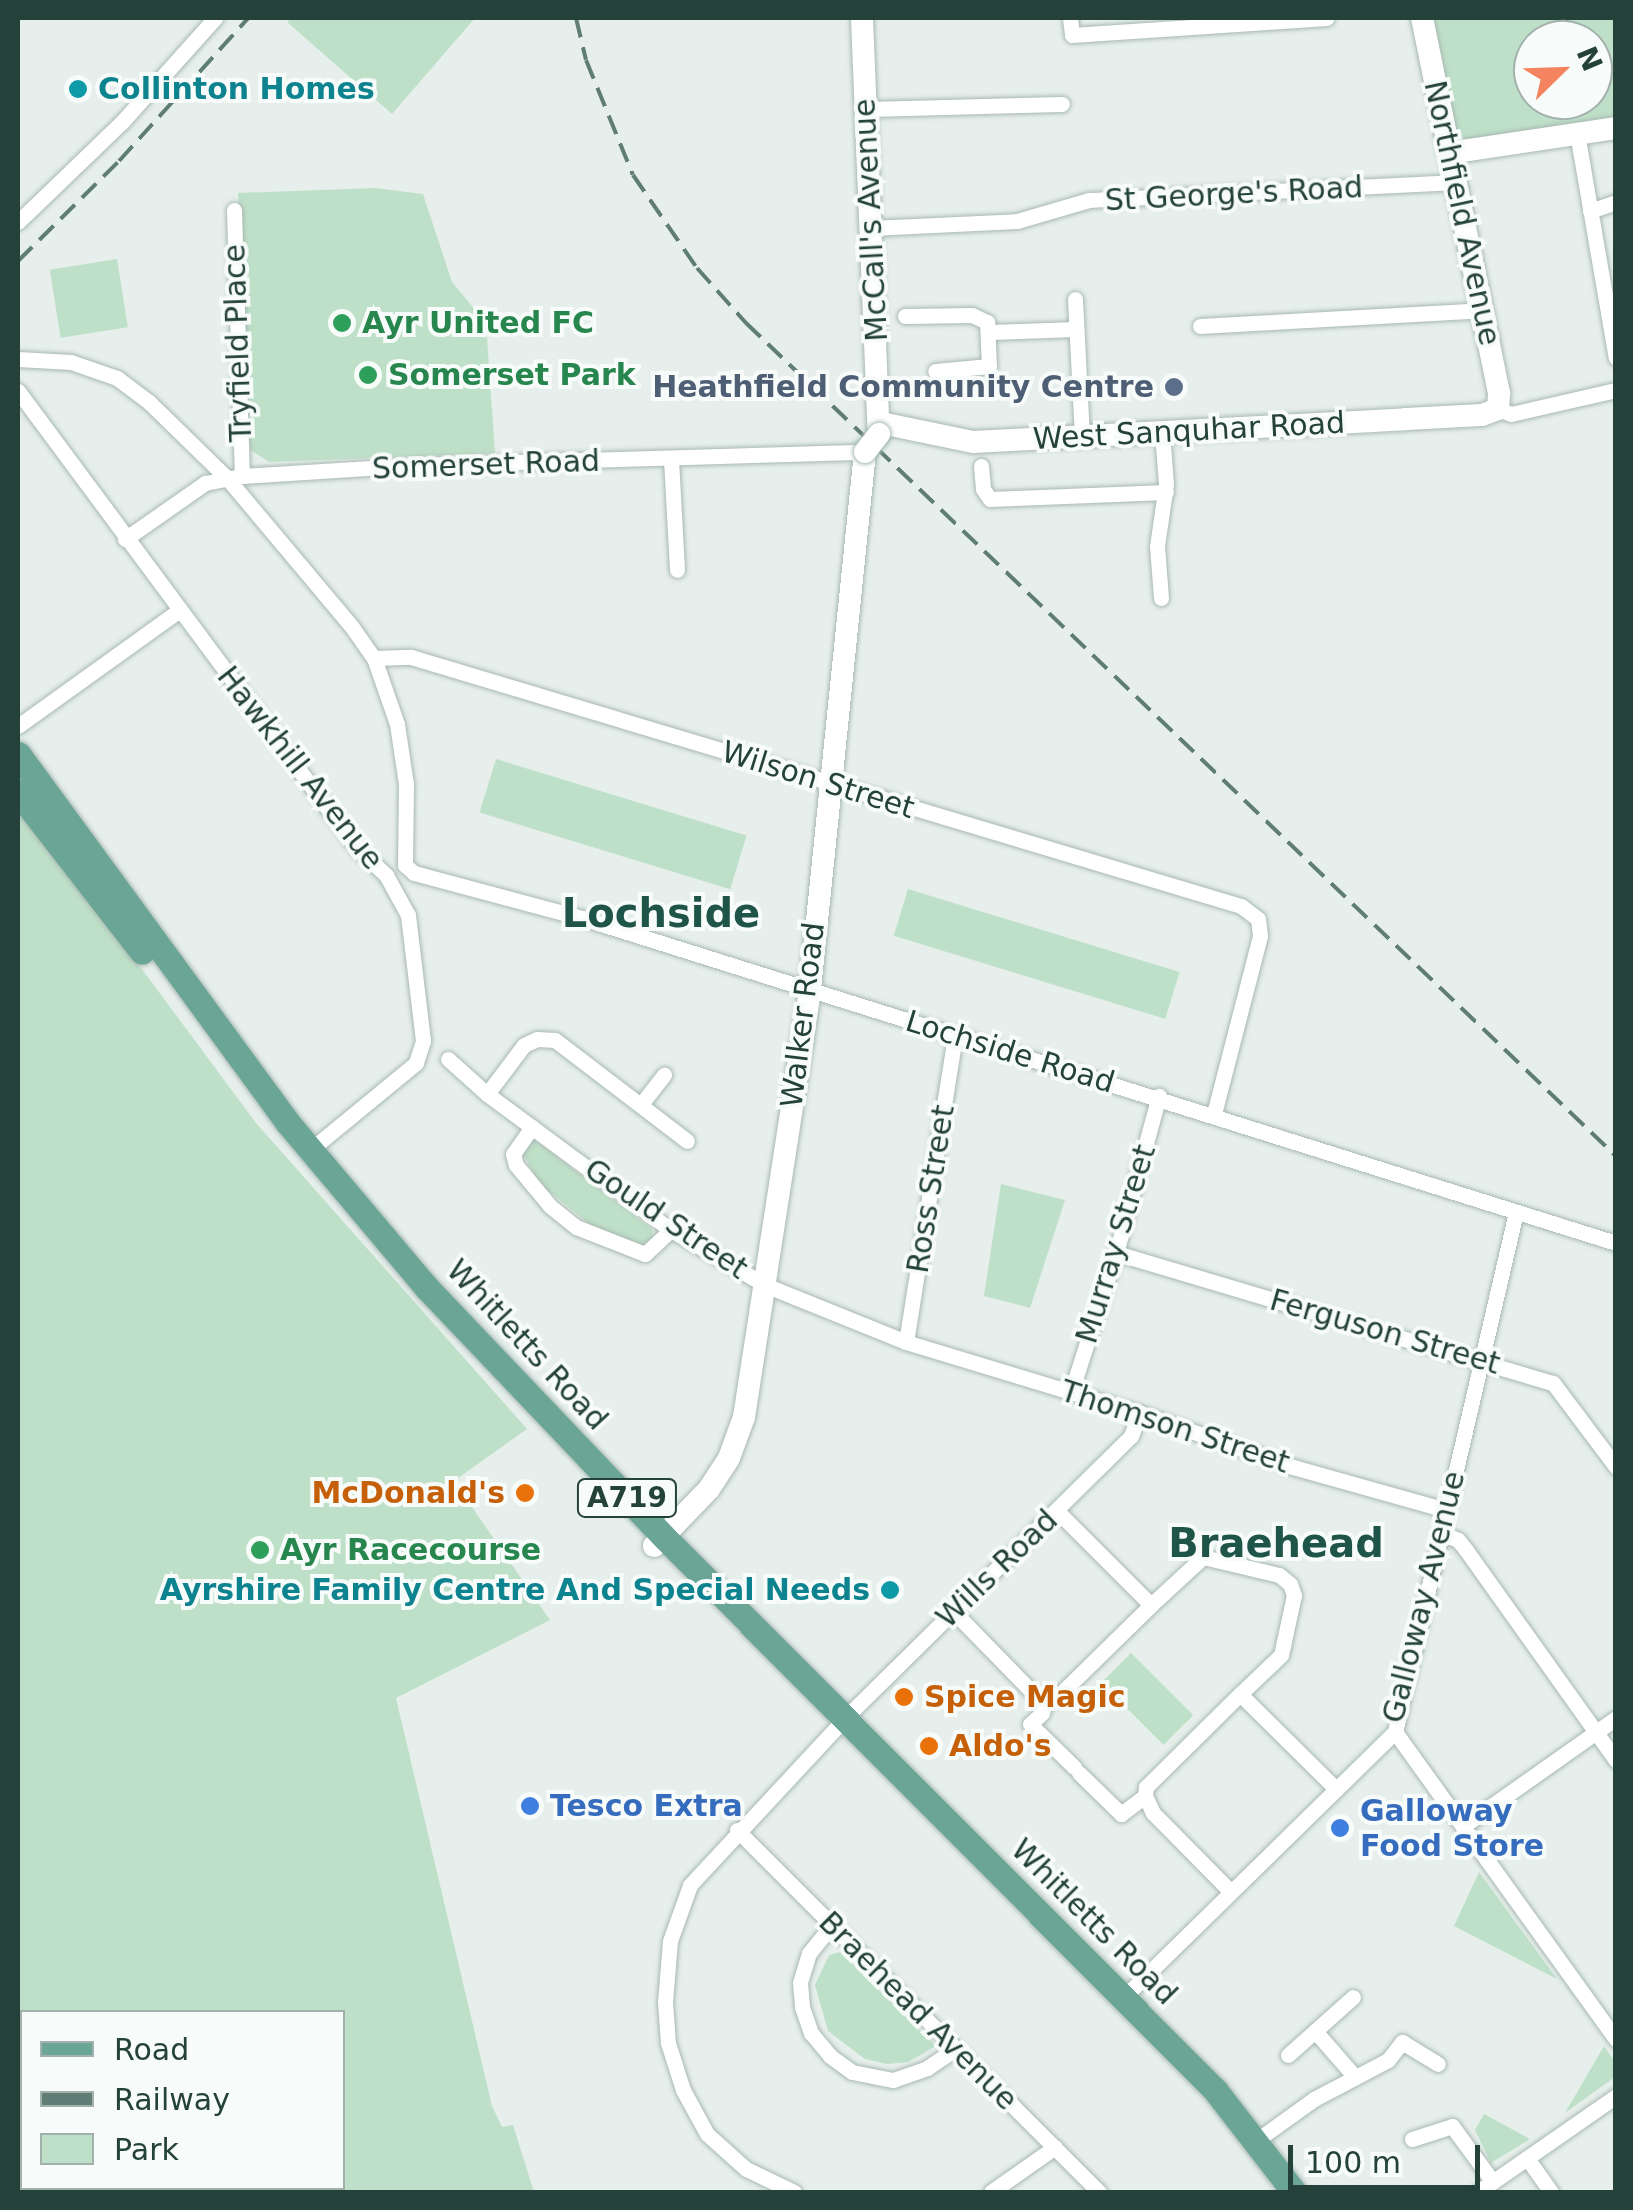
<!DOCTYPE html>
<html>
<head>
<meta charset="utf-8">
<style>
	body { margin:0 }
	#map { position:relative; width:1633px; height:2210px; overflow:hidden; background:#e6efeb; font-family:"DejaVu Sans",sans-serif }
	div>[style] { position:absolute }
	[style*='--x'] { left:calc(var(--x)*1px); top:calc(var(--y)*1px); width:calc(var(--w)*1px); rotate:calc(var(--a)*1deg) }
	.green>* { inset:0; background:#bfe0c8; transform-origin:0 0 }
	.roads { filter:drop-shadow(0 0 2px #a8b8b2) drop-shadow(0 0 2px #a8b8b2) }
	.street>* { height:15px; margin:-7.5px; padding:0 7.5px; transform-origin:7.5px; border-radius:7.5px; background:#fff }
	.secondary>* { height:22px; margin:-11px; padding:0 11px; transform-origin:11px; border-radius:11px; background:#fff }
	.primary>* { height:25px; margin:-12.5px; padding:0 12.5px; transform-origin:12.5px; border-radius:12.5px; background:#6aa596 }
	.rail>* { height:4px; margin-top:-2px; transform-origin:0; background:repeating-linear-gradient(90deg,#5f7d75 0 20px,transparent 0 30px) }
	.bridges { filter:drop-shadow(0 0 2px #a4bbb3) drop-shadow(0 0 2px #a4bbb3) }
	.secondary-bridge>* { height:22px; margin:-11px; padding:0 11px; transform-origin:11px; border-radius:11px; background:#fff }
	.dots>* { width:28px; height:28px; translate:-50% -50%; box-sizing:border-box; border:5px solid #f7fbf9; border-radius:50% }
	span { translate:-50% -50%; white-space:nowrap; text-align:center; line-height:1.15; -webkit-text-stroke:8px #f7fbf9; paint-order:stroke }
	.shield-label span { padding:2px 8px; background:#f7fbf9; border:2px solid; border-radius:8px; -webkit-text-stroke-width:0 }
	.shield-label { font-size:28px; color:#24423a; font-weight:700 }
	.culture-label { font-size:30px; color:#0d838f; font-weight:700 }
	.left { translate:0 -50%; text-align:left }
	.right { translate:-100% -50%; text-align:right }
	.street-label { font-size:30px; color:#24423a }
	.leisure-label { font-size:30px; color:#27864d; font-weight:700 }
	.service-label { font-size:30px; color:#4e5e75; font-weight:700 }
	.food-label { font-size:30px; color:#c56008; font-weight:700 }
	.shop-label { font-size:30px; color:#366cbe; font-weight:700 }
	.district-label { font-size:40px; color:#1f5548; font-weight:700 }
	.frame { position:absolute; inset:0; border:20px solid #24423a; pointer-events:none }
	.legend { position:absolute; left:20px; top:2010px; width:325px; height:180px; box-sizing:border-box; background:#f7fbf9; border:2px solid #a3b1ad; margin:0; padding:12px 18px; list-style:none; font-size:30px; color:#24423a }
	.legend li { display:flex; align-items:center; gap:20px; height:50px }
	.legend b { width:50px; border:2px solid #a3b1ad }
	.north { position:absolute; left:1513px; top:20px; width:100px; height:100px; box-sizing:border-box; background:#f7fbf9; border:2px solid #a3b1ad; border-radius:50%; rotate:67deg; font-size:28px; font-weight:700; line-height:40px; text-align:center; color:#24423a }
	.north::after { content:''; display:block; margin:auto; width:35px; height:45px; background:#f4845f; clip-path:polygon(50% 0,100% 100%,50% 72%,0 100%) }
	.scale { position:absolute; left:1288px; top:2145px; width:192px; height:45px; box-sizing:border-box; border:5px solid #24423a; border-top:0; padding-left:12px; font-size:30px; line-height:35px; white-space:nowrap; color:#24423a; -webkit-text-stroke:8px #f7fbf9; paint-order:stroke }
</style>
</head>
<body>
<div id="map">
	<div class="green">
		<div style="clip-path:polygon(291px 18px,475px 18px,392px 114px,287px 22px)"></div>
		<div style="clip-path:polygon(evenodd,1434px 18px,1615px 18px,1615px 118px,1457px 140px,1434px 18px,1533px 40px,1593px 40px,1593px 100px,1533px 100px,1533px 40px)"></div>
		<div style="clip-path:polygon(375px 188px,423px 194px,452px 282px,486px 323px,495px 453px,269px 462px,250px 450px,238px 193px)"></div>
		<div style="left:117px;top:259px;width:69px;height:68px;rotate:81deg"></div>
		<div style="left:496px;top:759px;width:262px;height:56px;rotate:17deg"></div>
		<div style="clip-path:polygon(evenodd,18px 802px,256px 1123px,527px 1429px,454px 1481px,550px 1620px,396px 1698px,492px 2106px,502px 2127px,513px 2125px,534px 2192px,18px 2192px,18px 802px,22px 2012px,342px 2012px,342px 2188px,22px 2188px,22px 2012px)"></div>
		<div style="left:908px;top:889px;width:284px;height:49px;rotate:17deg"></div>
		<div style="clip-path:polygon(533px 1139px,652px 1229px,653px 1240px,646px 1248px,593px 1227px,550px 1192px,544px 1192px,522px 1152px)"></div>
		<div style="clip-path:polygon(1001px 1184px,1065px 1200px,1030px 1308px,984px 1296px)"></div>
		<div style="left:1131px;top:1653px;width:88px;height:42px;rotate:45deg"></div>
		<div style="clip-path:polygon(1479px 1872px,1557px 1979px,1454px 1926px)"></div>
		<div style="clip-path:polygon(841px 1952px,936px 2046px,908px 2062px,887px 2064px,865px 2059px,828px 2031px,815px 1985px,829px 1955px)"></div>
		<div style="clip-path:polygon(1604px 2046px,1615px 2062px,1615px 2077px,1565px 2113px)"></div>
		<div style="clip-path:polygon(1484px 2114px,1530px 2139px,1491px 2163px,1475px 2130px)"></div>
	</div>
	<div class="roads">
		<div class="street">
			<div style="--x:1070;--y:18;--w:17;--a:83"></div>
			<div style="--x:1072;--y:35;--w:255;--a:-3.8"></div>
			<div style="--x:866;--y:109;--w:196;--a:-1.5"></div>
			<div style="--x:1577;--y:133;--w:228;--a:80.2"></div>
			<div style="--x:234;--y:210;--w:266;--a:88.3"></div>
			<div style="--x:1590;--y:211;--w:28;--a:-19"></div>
			<div style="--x:18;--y:222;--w:144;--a:-43.9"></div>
			<div style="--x:122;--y:122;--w:140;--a:-48.2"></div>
			<div style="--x:871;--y:228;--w:146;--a:-2.7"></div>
			<div style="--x:1017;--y:221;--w:75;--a:-16.3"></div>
			<div style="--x:1089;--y:200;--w:366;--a:-2.8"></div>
			<div style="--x:1075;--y:299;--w:137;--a:87.1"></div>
			<div style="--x:905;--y:316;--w:67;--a:-0.9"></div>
			<div style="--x:972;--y:315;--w:17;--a:25"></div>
			<div style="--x:987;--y:322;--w:44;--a:87.4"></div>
			<div style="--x:989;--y:366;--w:54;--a:174.7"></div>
			<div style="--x:1200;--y:326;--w:282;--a:-3.2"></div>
			<div style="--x:990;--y:332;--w:86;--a:-2"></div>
			<div style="--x:18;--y:359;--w:53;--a:3.2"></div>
			<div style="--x:71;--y:362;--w:49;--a:19.2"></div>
			<div style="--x:117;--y:378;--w:40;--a:37"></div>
			<div style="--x:149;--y:402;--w:109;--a:44.3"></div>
			<div style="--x:227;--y:478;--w:194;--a:50"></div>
			<div style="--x:352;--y:627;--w:38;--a:55"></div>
			<div style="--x:374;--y:658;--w:70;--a:70.8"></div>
			<div style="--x:397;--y:724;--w:61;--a:81.5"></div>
			<div style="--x:406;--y:784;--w:81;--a:90.7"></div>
			<div style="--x:405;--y:865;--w:12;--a:42"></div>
			<div style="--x:414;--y:873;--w:174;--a:15"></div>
			<div style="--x:582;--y:918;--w:1084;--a:17.45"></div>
			<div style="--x:18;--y:391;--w:569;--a:53.43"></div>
			<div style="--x:357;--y:848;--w:40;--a:43"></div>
			<div style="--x:386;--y:875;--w:46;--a:61.2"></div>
			<div style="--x:408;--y:915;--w:127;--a:83.2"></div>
			<div style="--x:423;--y:1041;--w:23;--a:108"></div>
			<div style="--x:416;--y:1063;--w:137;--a:140.6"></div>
			<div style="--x:1498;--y:409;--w:14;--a:21"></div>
			<div style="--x:1511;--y:414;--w:108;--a:-12.9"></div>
			<div style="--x:671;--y:459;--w:111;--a:86.9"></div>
			<div style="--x:981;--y:466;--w:23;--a:85"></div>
			<div style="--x:983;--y:489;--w:12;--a:55"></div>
			<div style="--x:990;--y:499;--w:176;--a:-2.3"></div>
			<div style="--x:125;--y:539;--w:98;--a:-35"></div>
			<div style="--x:205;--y:483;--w:38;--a:-11"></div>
			<div style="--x:242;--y:476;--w:173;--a:-3.6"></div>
			<div style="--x:415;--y:465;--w:450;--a:-1.7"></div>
			<div style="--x:1161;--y:598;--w:52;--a:-94.4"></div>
			<div style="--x:1157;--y:546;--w:63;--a:-81.7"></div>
			<div style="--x:1166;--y:484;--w:52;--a:-94.4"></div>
			<div style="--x:374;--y:658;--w:37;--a:-2"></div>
			<div style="--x:411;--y:657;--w:867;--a:16.7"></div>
			<div style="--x:1241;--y:906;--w:21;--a:37"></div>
			<div style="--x:1258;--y:919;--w:17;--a:83"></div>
			<div style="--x:1260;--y:936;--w:184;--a:104.5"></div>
			<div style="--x:18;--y:726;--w:197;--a:-35.7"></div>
			<div style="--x:448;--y:1059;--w:52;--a:41.9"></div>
			<div style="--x:487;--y:1094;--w:229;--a:36.5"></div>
			<div style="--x:671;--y:1230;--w:109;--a:30.3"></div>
			<div style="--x:765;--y:1285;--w:152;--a:22"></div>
			<div style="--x:906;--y:1342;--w:245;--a:16.9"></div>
			<div style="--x:1140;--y:1413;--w:162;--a:19.4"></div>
			<div style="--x:1293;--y:1467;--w:159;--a:15.7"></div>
			<div style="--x:487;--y:1094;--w:61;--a:-52.9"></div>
			<div style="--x:524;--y:1045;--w:14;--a:-25"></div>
			<div style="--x:537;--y:1039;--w:18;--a:3"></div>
			<div style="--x:555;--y:1040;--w:166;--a:37.4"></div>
			<div style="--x:642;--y:1103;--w:36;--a:-52"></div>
			<div style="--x:532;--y:1127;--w:33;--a:125"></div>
			<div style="--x:513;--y:1154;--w:11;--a:75"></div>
			<div style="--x:516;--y:1165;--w:53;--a:50.3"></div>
			<div style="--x:550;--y:1206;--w:33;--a:39"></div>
			<div style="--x:576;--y:1227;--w:74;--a:21.4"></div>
			<div style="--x:645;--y:1254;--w:35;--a:-43"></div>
			<div style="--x:1116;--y:1253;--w:456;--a:16.6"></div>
			<div style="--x:1553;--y:1383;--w:105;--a:53.1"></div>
			<div style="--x:906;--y:1342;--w:309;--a:-80.9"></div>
			<div style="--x:1071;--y:1392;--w:146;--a:-72.1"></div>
			<div style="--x:1116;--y:1253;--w:163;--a:-74.7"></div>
			<div style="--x:1057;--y:1511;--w:133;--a:45"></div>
			<div style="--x:1151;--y:1605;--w:71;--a:-42.7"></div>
			<div style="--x:1203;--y:1557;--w:78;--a:13.3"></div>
			<div style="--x:1279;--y:1575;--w:14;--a:39"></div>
			<div style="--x:1290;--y:1584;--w:12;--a:70"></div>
			<div style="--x:1294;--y:1595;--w:61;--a:102.2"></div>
			<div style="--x:1281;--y:1655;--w:57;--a:136.4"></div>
			<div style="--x:1240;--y:1694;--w:134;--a:44.7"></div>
			<div style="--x:1441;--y:1533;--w:18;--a:22"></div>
			<div style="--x:1458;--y:1540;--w:13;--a:51"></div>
			<div style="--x:1466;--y:1550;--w:258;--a:54.5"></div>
			<div style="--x:954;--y:1612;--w:113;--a:45.7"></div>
			<div style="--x:1033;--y:1693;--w:22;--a:18"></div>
			<div style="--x:1054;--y:1700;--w:136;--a:-44.4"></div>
			<div style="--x:1045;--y:1700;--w:13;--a:103"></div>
			<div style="--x:1042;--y:1713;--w:16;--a:137"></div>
			<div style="--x:1030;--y:1724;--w:62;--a:44.3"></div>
			<div style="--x:1395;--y:1732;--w:378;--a:54.3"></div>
			<div style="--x:1079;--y:1773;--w:59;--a:44.3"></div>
			<div style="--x:1121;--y:1814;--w:30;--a:-37"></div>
			<div style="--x:1463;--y:1826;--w:187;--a:-35.2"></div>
			<div style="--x:737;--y:1830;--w:512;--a:45"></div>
			<div style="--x:1231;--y:1892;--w:111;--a:-134.6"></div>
			<div style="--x:1153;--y:1813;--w:19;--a:-115"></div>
			<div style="--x:1145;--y:1796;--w:9;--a:-84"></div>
			<div style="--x:1146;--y:1787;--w:132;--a:-44.7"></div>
			<div style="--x:831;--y:1926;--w:35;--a:129"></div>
			<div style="--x:809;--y:1953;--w:31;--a:107"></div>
			<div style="--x:800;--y:1983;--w:24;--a:85"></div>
			<div style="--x:802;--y:2007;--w:28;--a:71"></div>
			<div style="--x:811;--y:2033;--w:30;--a:50"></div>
			<div style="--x:830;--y:2056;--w:27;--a:36"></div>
			<div style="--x:852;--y:2072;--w:42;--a:11"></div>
			<div style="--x:893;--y:2080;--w:36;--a:-19"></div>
			<div style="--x:927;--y:2068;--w:34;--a:-34"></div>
			<div style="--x:1124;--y:1997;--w:379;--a:-44.4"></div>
			<div style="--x:1395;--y:1732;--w:534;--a:-76.9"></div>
			<div style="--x:1315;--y:2031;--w:61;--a:49"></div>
			<div style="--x:1288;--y:2055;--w:87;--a:-41.7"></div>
			<div style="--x:1412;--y:2139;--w:42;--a:-18"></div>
			<div style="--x:1452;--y:2126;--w:69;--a:53.8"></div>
			<div style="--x:1257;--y:2140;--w:70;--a:-35.7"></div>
			<div style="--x:1314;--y:2099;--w:84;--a:-27.8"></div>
			<div style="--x:1388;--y:2060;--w:23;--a:-52"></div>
			<div style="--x:1402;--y:2042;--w:42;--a:31.4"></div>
			<div style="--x:1527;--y:2158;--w:42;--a:54.8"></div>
			<div style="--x:794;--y:2192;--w:53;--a:-154.4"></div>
			<div style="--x:746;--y:2169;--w:52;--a:-138.1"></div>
			<div style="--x:707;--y:2134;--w:50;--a:-118.6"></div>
			<div style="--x:683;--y:2090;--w:49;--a:-107.7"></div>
			<div style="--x:668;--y:2043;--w:41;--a:-94.2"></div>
			<div style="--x:665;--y:2002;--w:61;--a:-85.3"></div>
			<div style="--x:670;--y:1941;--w:59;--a:-70.3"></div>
			<div style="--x:690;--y:1885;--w:228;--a:-47.1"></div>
			<div style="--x:845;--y:1718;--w:402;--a:-44.6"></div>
			<div style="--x:1131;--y:1436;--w:25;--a:-69"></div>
			<div style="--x:991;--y:2192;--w:78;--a:-35.1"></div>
			<div style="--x:1478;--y:2192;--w:168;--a:-34.8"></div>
		</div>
		<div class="secondary">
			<div style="--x:862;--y:18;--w:416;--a:87.7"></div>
			<div style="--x:1449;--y:153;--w:169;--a:-8.5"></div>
			<div style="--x:881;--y:423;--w:94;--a:11.7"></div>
			<div style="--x:973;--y:442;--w:434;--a:-3"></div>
			<div style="--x:1406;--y:419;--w:76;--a:-3"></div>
			<div style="--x:1482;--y:415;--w:17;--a:-21"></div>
			<div style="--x:1498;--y:409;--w:16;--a:-86"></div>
			<div style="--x:1499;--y:393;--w:383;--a:-101.6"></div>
			<div style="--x:654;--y:1546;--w:79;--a:-46"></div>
			<div style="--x:709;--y:1489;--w:37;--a:-57"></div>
			<div style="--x:729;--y:1458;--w:44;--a:-69.9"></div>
			<div style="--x:744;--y:1417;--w:433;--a:-81.2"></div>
			<div style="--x:810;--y:989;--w:540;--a:-84.15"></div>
		</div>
		<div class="primary">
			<div style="--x:18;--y:754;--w:457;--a:53.8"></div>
			<div style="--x:288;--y:1123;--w:214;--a:49.9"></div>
			<div style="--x:426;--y:1287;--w:345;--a:46.4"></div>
			<div style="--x:664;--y:1537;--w:781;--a:45.1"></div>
			<div style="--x:1215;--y:2090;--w:129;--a:52.2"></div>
			<div style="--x:18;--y:792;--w:202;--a:52.2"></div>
		</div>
	</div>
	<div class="rail">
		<div style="--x:576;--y:18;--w:43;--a:76.6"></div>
		<div style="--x:586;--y:60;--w:124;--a:67.8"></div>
		<div style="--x:633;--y:175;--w:113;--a:55.5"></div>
		<div style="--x:697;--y:268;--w:74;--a:48.3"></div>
		<div style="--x:746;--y:323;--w:1204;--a:43.76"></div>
		<div style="--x:18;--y:261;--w:142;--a:-44.7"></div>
		<div style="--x:119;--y:161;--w:193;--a:-47.9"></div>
	</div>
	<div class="bridges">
		<div class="secondary-bridge">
			<div style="--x:865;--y:452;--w:23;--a:-52"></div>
		</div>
	</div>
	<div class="dots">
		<div style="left:78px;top:89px;background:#0f9aa8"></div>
		<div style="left:342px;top:323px;background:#2e9e5b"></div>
		<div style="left:368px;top:375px;background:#2e9e5b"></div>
		<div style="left:1174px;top:387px;background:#5c6f8a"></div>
		<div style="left:525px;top:1493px;background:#e8710a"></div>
		<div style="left:260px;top:1550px;background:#2e9e5b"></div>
		<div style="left:890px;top:1590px;background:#0f9aa8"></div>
		<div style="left:904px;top:1697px;background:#e8710a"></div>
		<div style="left:929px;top:1746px;background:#e8710a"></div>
		<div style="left:530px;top:1806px;background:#3f7fe0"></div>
		<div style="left:1340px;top:1828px;background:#3f7fe0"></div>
	</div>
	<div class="shield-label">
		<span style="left:627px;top:1498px">A719</span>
	</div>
	<div class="culture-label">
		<span class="left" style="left:98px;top:89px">Collinton Homes</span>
		<span class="right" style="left:870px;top:1590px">Ayrshire Family Centre And Special Needs</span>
	</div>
	<div class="street-label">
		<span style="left:1234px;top:194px;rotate:-3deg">St George's Road</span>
		<span style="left:1462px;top:213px;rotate:78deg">Northfield Avenue</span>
		<span style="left:871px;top:220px;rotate:-93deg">McCall's Avenue</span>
		<span style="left:238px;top:343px;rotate:-92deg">Tryfield Place</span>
		<span style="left:1189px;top:431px;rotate:-3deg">West Sanquhar Road</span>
		<span style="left:486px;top:465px;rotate:-2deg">Somerset Road</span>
		<span style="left:300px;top:768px;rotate:52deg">Hawkhill Avenue</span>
		<span style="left:818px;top:780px;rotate:17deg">Wilson Street</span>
		<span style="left:803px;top:1015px;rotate:-83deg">Walker Road</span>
		<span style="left:1010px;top:1052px;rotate:17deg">Lochside Road</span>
		<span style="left:931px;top:1189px;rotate:-81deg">Ross Street</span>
		<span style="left:666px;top:1219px;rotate:34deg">Gould Street</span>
		<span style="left:1116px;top:1244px;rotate:-73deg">Murray Street</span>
		<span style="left:1385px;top:1332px;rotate:16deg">Ferguson Street</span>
		<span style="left:527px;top:1345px;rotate:47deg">Whitletts Road</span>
		<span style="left:1175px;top:1427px;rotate:18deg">Thomson Street</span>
		<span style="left:997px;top:1569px;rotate:-44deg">Wills Road</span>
		<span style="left:1424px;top:1597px;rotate:-76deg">Galloway Avenue</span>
		<span style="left:1094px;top:1922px;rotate:45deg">Whitletts Road</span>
		<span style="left:918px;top:2011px;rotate:45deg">Braehead Avenue</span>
	</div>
	<div class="leisure-label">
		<span class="left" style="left:362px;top:323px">Ayr United FC</span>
		<span class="left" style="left:388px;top:375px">Somerset Park</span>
		<span class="left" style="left:280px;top:1550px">Ayr Racecourse</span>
	</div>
	<div class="service-label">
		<span class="right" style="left:1154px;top:387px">Heathfield Community Centre</span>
	</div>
	<div class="food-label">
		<span class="right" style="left:505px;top:1493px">McDonald's</span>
		<span class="left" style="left:924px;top:1697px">Spice Magic</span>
		<span class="left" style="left:949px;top:1746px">Aldo's</span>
	</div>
	<div class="shop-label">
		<span class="left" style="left:550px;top:1806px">Tesco Extra</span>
		<span class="left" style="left:1360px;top:1828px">Galloway<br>Food Store</span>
	</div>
	<div class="district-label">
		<span style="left:661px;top:913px">Lochside</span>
		<span style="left:1276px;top:1543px">Braehead</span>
	</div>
	<div class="frame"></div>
	<ul class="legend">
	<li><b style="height:12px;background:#6aa596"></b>Road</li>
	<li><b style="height:12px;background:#5f7d75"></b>Railway</li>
	<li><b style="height:28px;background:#bfe0c8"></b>Park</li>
	</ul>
	<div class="north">N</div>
	<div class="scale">100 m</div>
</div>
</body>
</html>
